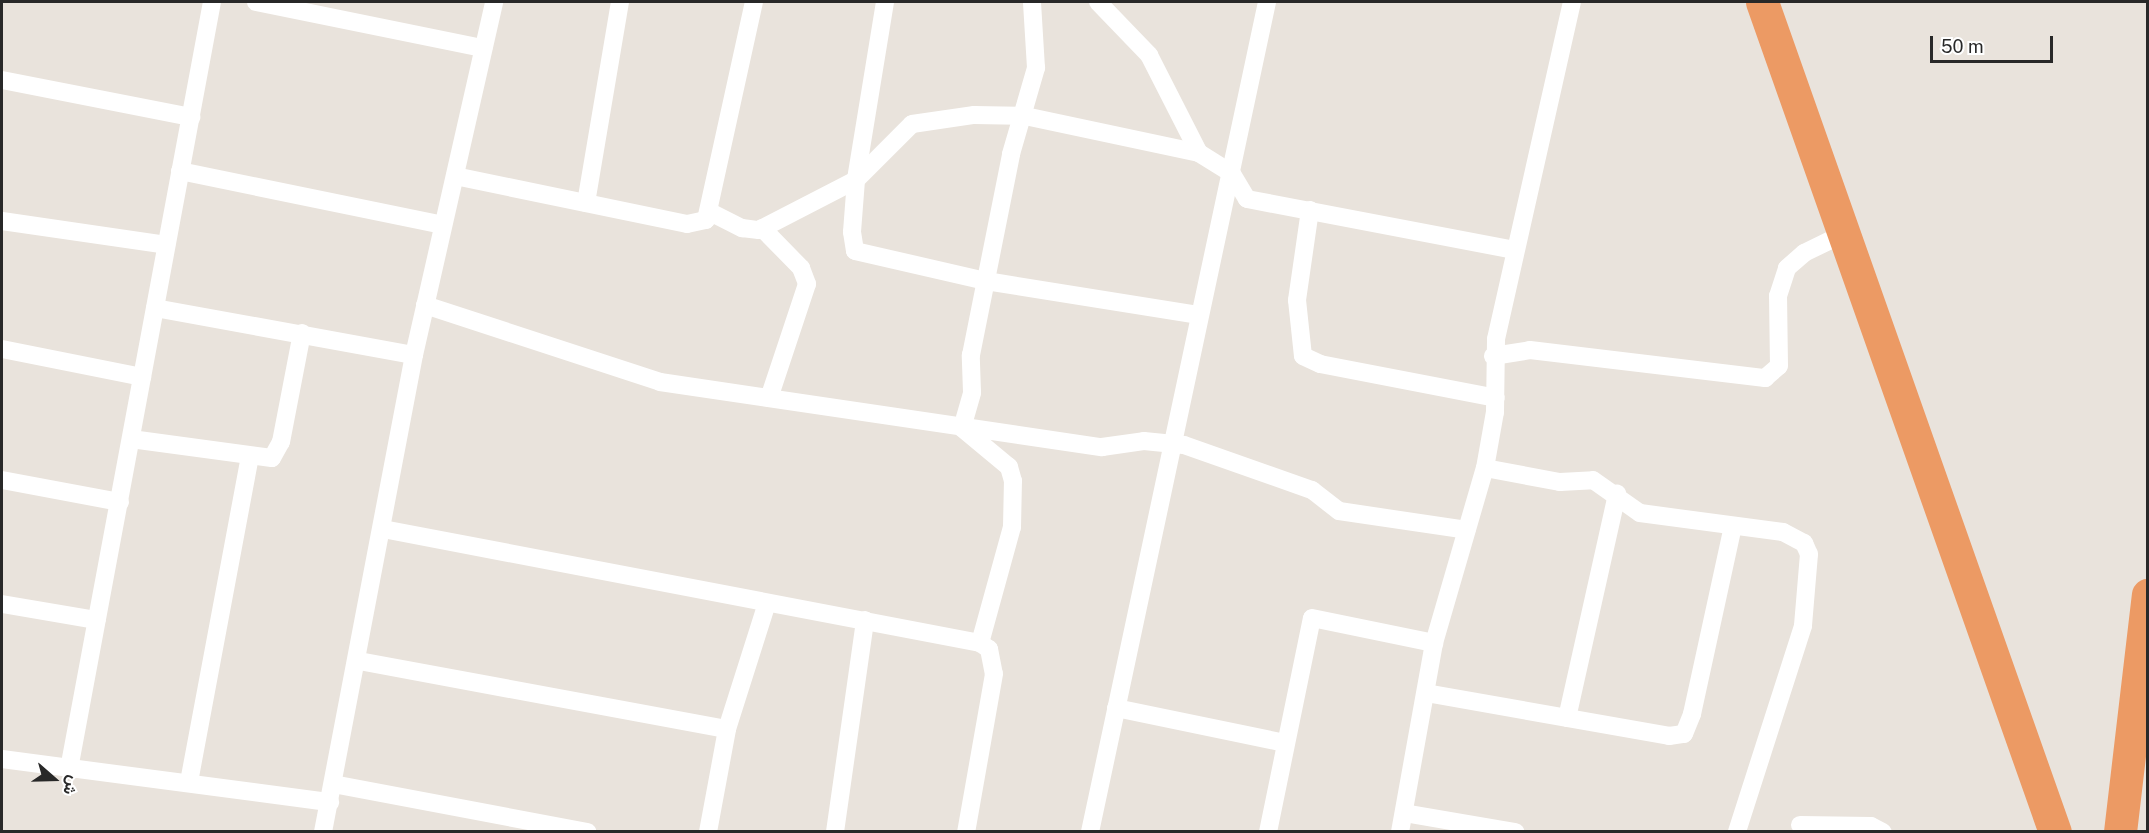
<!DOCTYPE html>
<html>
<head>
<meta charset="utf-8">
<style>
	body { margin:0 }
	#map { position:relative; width:2149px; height:833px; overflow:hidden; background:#e9e3dc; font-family:"Public Sans",Vazirmatn,sans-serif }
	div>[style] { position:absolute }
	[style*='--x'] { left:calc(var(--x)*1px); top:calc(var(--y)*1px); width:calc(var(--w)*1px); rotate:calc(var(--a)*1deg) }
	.street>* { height:18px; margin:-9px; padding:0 9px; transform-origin:9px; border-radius:9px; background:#fff }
	.highway>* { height:33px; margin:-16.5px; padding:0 16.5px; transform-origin:16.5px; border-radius:16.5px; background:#ec9a64 }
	span { translate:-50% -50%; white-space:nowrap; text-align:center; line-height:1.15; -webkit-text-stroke:5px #fff; paint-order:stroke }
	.frame { position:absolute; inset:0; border:3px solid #282828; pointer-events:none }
	.north { position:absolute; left:24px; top:749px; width:60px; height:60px; -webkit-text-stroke:4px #fff; paint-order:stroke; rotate:110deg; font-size:16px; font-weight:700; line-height:24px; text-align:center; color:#282828 }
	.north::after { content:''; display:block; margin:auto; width:21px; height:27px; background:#282828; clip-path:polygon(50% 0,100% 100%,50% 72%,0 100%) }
	.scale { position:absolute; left:1930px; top:36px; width:123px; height:27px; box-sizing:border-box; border:3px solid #282828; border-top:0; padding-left:8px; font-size:18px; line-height:21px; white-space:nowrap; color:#282828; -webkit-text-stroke:4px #fff; paint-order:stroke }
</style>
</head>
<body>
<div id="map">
	<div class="street">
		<div style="--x:256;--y:2;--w:232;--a:11.5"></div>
		<div style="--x:885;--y:2;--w:180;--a:99.3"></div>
		<div style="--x:856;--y:180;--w:52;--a:94.4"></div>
		<div style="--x:852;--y:232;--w:19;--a:81"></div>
		<div style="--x:855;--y:251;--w:134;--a:12.9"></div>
		<div style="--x:986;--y:281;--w:216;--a:9.1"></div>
		<div style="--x:1098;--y:2;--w:74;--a:46.1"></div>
		<div style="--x:1149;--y:55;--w:110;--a:63"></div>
		<div style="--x:1199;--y:153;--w:39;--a:32"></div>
		<div style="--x:1232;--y:174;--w:29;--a:59"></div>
		<div style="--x:1247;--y:199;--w:273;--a:10.8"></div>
		<div style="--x:2;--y:80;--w:193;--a:11.1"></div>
		<div style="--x:180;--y:171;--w:268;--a:11.6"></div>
		<div style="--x:455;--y:176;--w:237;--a:11.7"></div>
		<div style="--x:687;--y:224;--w:19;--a:-12"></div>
		<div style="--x:706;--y:220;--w:223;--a:-77.6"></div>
		<div style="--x:586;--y:203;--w:204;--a:-80.4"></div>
		<div style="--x:1310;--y:210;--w:91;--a:98.2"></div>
		<div style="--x:1297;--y:300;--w:56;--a:83.9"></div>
		<div style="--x:1303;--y:356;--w:19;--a:25"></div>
		<div style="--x:1320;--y:364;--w:179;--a:10.9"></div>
		<div style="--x:710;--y:212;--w:36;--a:27"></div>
		<div style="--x:742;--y:228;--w:17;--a:7"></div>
		<div style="--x:759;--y:230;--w:109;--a:-27.3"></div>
		<div style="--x:856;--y:180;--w:79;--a:-45"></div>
		<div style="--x:912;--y:124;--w:63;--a:-8.3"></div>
		<div style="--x:974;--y:115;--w:51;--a:1.1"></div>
		<div style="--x:1025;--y:116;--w:178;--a:12"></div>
		<div style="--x:2;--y:221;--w:166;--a:8.3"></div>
		<div style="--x:762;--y:228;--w:56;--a:45.7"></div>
		<div style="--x:801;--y:268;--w:17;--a:69"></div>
		<div style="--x:807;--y:284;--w:120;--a:108.4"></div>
		<div style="--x:425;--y:305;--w:247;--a:18.1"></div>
		<div style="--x:660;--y:382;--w:447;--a:8.4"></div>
		<div style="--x:1102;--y:447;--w:42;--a:-8.1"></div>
		<div style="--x:1144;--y:441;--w:40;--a:5.7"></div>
		<div style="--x:1184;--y:445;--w:136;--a:19.4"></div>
		<div style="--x:1312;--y:490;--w:34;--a:38"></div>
		<div style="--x:1339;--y:511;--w:129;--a:8.4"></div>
		<div style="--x:155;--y:308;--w:263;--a:10.3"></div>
		<div style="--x:2;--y:349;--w:143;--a:11.3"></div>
		<div style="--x:1493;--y:356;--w:37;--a:-9"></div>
		<div style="--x:1530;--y:350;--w:237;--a:6.8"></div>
		<div style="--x:1765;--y:378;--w:18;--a:-41"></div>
		<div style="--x:1779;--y:366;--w:70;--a:-90.8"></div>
		<div style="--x:1778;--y:296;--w:29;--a:-72"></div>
		<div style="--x:1787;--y:268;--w:23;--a:-41"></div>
		<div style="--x:1804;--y:253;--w:46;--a:-26"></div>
		<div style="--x:131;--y:439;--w:142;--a:7.7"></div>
		<div style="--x:272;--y:458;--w:18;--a:-61"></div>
		<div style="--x:281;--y:442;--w:111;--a:-79.1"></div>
		<div style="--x:1485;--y:468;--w:76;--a:10.6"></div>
		<div style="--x:1560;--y:482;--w:33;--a:-3"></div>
		<div style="--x:1593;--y:480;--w:57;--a:35.1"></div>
		<div style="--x:1640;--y:513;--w:144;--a:7.6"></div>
		<div style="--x:1783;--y:532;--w:24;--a:28"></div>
		<div style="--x:1804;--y:543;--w:12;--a:66"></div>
		<div style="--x:1809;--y:554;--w:72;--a:94.8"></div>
		<div style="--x:1803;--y:626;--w:216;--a:107.8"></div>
		<div style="--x:2;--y:480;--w:120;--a:10.6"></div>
		<div style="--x:383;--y:529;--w:608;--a:10.81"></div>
		<div style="--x:980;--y:643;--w:11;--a:34"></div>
		<div style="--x:989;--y:649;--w:25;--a:79"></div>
		<div style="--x:994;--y:674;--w:160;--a:100"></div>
		<div style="--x:2;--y:604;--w:96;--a:9.6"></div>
		<div style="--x:980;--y:643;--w:120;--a:-74.6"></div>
		<div style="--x:1012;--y:527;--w:46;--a:-88.8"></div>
		<div style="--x:1013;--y:481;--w:15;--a:-106"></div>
		<div style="--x:1009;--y:467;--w:61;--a:-140.3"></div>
		<div style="--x:962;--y:428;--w:37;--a:-74"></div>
		<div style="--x:972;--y:392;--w:37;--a:-92"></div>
		<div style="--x:971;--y:355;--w:205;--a:-78.7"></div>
		<div style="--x:1011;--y:154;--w:90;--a:-73.8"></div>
		<div style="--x:1036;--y:68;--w:66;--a:-93.5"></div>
		<div style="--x:359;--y:661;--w:374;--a:10.5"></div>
		<div style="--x:1426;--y:693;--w:247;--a:10"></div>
		<div style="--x:1669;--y:736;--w:15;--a:-8"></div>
		<div style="--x:1684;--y:734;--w:22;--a:-68"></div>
		<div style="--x:1692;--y:714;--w:192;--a:-77.7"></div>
		<div style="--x:1116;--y:708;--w:173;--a:11.7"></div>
		<div style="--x:1567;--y:718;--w:230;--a:-77.4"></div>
		<div style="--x:2;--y:759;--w:331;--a:7.5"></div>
		<div style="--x:69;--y:769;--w:780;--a:-79.44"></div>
		<div style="--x:189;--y:782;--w:331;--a:-79.4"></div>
		<div style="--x:333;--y:784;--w:259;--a:10.7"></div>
		<div style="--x:1404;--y:813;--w:113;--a:9.7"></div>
		<div style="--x:1800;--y:825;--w:71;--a:0.8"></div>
		<div style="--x:1871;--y:826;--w:13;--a:27"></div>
		<div style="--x:323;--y:832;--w:486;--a:-79.2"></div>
		<div style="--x:414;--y:355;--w:362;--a:-77.2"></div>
		<div style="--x:708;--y:832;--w:105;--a:-79.5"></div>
		<div style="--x:727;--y:729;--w:132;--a:-72.4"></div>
		<div style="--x:835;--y:832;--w:214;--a:-81.9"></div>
		<div style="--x:1090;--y:832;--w:849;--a:-77.96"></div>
		<div style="--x:1268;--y:832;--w:218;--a:-78.4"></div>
		<div style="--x:1312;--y:618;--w:125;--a:11.6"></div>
		<div style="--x:1400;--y:832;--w:192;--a:-79.8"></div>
		<div style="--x:1434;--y:643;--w:182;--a:-73.8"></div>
		<div style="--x:1485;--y:468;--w:57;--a:-79.9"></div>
		<div style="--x:1495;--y:412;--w:73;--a:-89.2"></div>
		<div style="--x:1496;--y:339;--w:345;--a:-77.3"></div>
	</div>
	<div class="highway">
		<div style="--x:1762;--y:2;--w:880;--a:70.56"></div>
		<div style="--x:2120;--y:832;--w:239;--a:-83.3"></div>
	</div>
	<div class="frame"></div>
	<div class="north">ش</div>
	<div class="scale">50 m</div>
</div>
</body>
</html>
